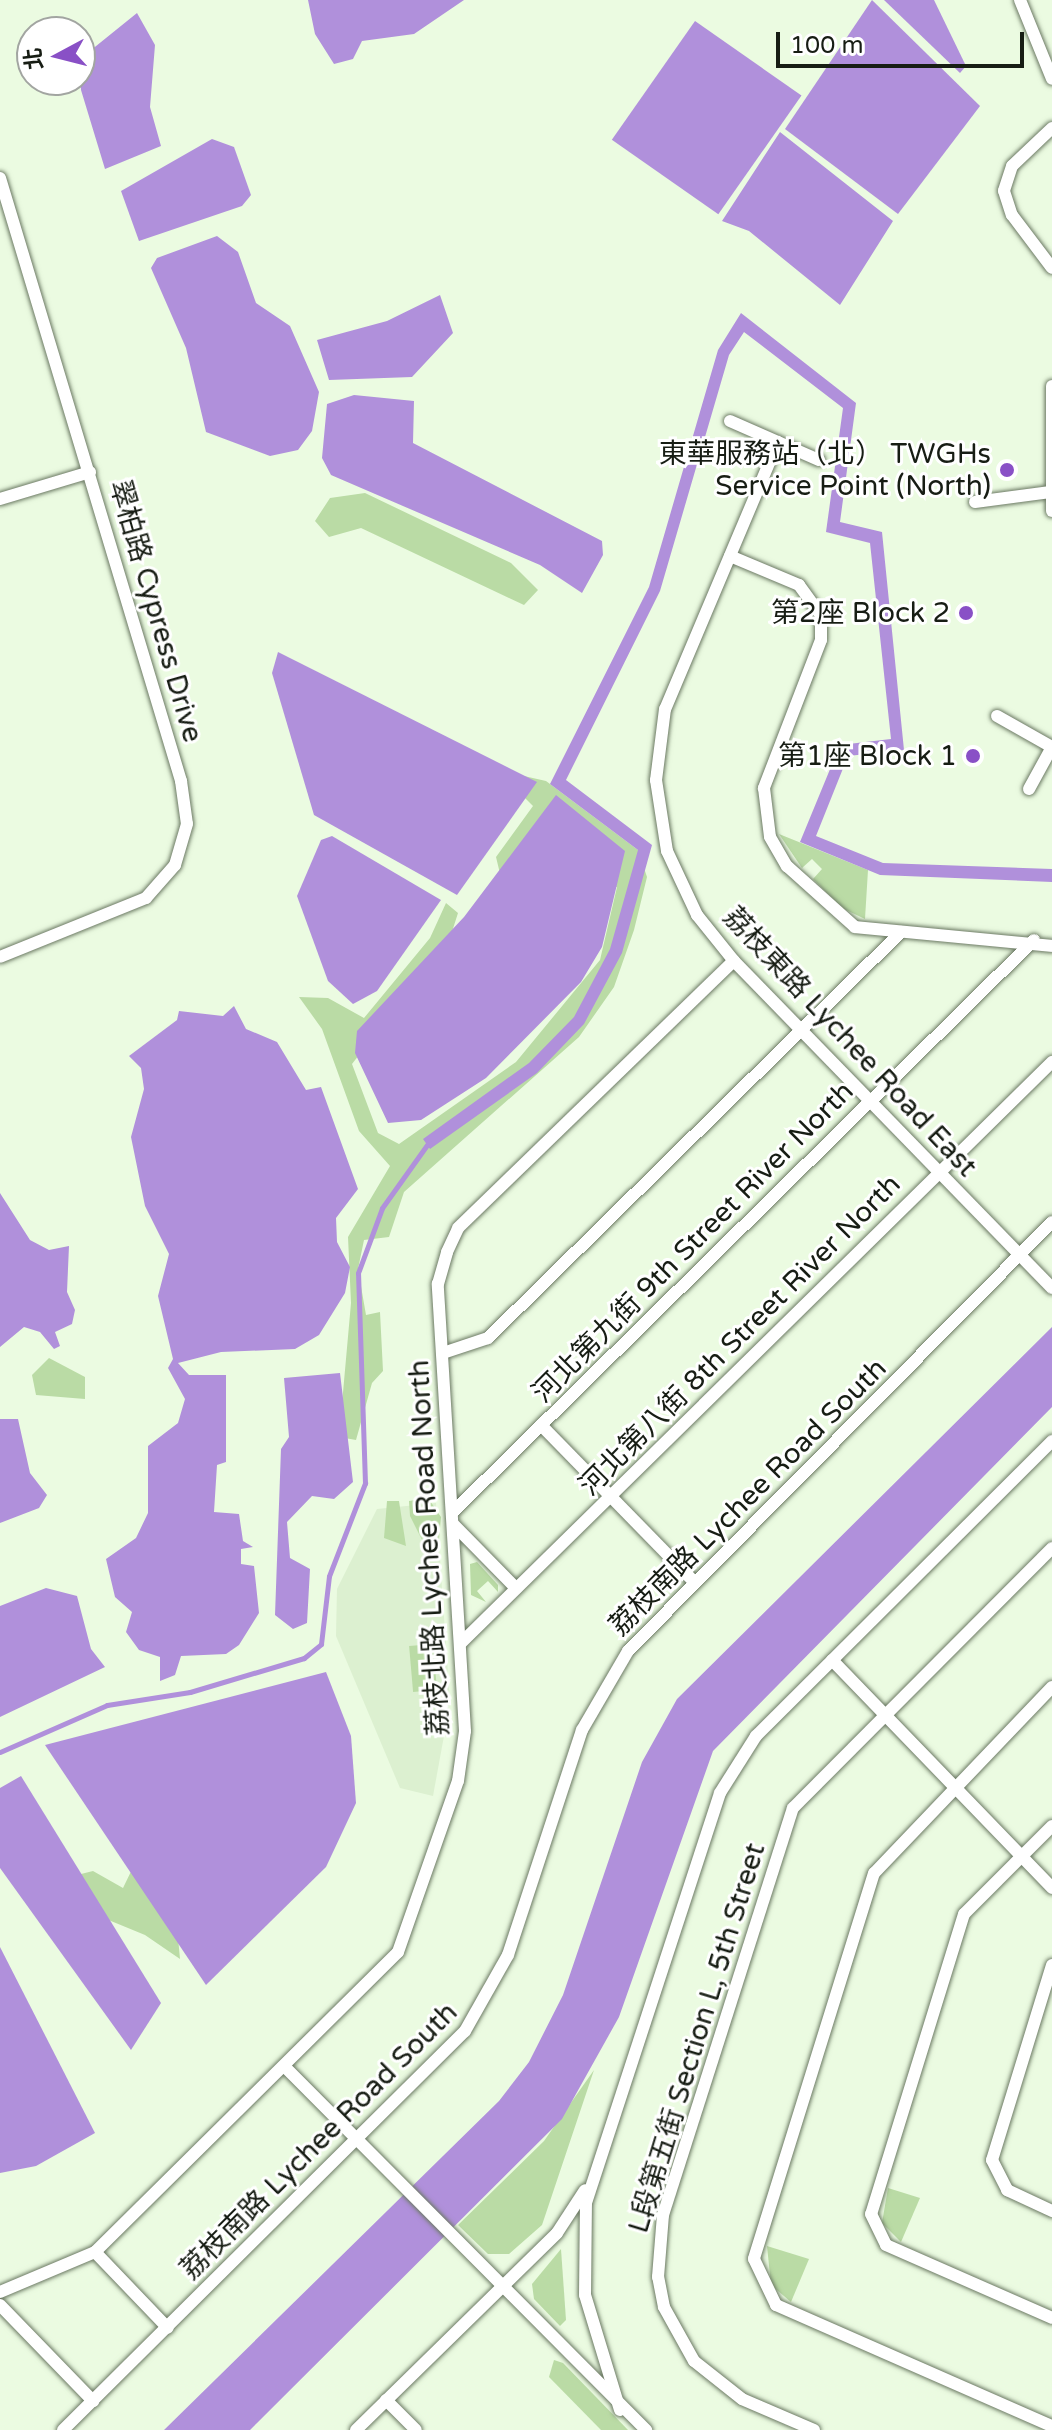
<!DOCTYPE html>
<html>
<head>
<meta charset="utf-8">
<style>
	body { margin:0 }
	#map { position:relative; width:1052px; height:2430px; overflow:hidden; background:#ebfbe1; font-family:"Varela Round","Noto Sans TC",sans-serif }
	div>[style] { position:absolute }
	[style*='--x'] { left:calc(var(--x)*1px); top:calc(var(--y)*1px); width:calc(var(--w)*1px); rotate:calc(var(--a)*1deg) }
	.built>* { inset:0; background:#dcf0d0 }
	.green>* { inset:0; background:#badba5; transform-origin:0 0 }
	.water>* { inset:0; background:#b090db; transform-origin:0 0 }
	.stream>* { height:5px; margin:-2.5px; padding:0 2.5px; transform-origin:2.5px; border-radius:2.5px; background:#b090db }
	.roads { filter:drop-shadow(0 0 2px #6b7963) drop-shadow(0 0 2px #6b7963) }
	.minor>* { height:12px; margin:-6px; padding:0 6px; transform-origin:6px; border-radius:6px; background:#fff }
	.dots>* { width:22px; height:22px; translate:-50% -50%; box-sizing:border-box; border:4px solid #fff; border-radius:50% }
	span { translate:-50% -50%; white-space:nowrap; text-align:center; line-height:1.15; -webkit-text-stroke:6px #fff; paint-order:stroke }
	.poi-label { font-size:28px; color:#171d14 }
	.right { translate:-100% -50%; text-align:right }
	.street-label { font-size:28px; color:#171d14 }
	.north { position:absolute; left:16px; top:16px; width:80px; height:80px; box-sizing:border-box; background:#fff; border:2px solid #a2a5a1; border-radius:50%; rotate:263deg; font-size:22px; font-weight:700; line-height:32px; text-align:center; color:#171d14 }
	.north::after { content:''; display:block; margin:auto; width:28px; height:36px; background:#8950c6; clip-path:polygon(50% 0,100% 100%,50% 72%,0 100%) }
	.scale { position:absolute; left:776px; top:32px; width:248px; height:36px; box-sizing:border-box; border:4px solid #171d14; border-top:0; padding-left:10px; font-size:24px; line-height:28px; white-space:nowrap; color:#171d14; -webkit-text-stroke:6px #fff; paint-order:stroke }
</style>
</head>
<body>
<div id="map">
	<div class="built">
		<div style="clip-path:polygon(436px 1503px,450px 1703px,433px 1796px,400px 1788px,336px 1636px,337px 1589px,377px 1509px)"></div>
	</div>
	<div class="green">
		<div style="clip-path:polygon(365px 493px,511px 563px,538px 590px,524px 605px,361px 528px,329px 537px,315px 521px,330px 498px)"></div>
		<div style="clip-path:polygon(515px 774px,546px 781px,638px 850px,647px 877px,634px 930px,614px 987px,579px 1037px,404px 1192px,389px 1237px,364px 1240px,358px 1269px,366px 1315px,380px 1312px,383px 1371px,372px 1383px,356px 1440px,339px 1437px,351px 1303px,348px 1237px,390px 1166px,359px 1131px,322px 1029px,299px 997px,328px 998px,364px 1018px,430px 938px,446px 903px,458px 913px,450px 938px,352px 1064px,378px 1133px,399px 1144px,516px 1062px,600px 960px,617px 887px,503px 886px,496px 857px,533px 806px,514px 787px)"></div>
		<div style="clip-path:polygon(779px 834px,868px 870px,865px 919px,842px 908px,813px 879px,822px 869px,812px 859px,802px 868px)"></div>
		<div style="clip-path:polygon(49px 1358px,85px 1377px,85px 1399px,36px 1395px,32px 1375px)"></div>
		<div style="clip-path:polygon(428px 1498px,441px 1517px,438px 1551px,424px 1544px,410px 1516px,409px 1501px)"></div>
		<div style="clip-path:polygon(387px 1501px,399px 1501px,406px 1546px,384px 1538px)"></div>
		<div style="clip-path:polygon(477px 1562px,498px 1585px,498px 1592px,488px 1581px,477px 1591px,486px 1602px,471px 1595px,470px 1564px)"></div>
		<div style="left:433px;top:1644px;width:46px;height:24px;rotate:85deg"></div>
		<div style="clip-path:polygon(139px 1855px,174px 1894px,180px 1959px,145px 1935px,72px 1905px,49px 1882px,93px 1871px,123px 1888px)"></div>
		<div style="clip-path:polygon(594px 2070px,542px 2225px,509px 2254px,488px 2254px,458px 2225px,544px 2141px)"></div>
		<div style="clip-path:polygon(888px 2188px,920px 2198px,901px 2242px,882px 2223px)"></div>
		<div style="clip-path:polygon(767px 2246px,809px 2259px,791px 2302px,771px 2285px)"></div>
		<div style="clip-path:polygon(561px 2249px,566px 2320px,560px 2326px,534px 2299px,532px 2284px)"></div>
		<div style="clip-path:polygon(554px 2360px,563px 2363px,628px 2430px,601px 2430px,549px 2377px)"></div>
	</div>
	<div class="water">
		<div style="clip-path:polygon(308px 0,464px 0,414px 34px,362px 41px,353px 59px,334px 64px,315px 34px)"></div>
		<div style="clip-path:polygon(872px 0,980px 106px,898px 214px,785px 129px)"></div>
		<div style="clip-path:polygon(884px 0,934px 0,966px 66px,960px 73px)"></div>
		<div style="clip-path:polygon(137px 13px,155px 45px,150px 107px,161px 146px,105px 169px,81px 90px,80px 59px)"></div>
		<div style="left:695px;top:21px;width:130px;height:145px;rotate:35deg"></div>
		<div style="clip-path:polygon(780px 132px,893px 221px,840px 305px,749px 231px,722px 221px)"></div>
		<div style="clip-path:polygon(212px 139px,234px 147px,251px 195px,242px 206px,139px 241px,121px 191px)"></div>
		<div style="clip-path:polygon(217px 236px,238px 252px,256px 303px,290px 326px,319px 392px,312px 431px,298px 450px,270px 456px,206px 432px,186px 348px,151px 268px,157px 258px)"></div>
		<div style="clip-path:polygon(440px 295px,453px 333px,412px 377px,329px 380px,317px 340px,387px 321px)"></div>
		<div style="clip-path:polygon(741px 313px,856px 403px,840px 522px,882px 532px,904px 750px,848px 756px,816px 836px,883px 863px,1052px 869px,1052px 882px,880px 875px,800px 842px,840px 745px,891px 739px,870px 543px,826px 532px,843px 408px,744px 332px,729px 355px,660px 591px,566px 780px,652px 845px,622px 953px,584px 1024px,537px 1073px,430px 1149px,423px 1139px,529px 1063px,574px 1017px,610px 949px,638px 850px,550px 784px,649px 587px,718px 350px)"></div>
		<div style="clip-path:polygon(354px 395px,414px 401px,413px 443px,602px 541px,603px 555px,582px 593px,540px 565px,331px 475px,322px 458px,327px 404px)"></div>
		<div style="clip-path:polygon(278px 652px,537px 782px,457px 895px,314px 815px,272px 673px)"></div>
		<div style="clip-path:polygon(556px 795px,625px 851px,602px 947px,581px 982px,486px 1078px,421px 1120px,388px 1123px,355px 1053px,357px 1031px,464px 917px)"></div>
		<div style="clip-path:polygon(332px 836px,441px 900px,377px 991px,353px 1004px,328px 981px,297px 896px,321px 840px)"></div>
		<div style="clip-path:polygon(234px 1006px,246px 1029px,277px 1042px,306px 1090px,321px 1087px,358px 1189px,336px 1218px,337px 1242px,350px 1267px,345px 1293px,319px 1335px,295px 1349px,221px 1352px,178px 1363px,189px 1375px,226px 1375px,226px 1462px,217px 1465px,214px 1512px,239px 1514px,243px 1541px,253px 1547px,241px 1549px,241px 1564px,254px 1566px,259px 1613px,239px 1645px,226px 1654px,181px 1656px,175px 1675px,160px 1681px,160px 1657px,139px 1650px,126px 1632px,132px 1612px,115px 1597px,106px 1559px,136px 1538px,148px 1513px,148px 1446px,178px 1423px,185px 1399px,168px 1368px,173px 1359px,158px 1296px,169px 1254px,145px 1206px,131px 1137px,144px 1089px,141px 1068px,129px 1056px,177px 1020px,179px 1011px,223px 1016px)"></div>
		<div style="clip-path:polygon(0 1193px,30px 1240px,49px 1250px,69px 1246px,67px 1292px,75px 1310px,72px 1324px,55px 1332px,60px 1346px,54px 1349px,40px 1332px,24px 1327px,0 1347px)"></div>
		<div style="clip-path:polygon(1052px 1327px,1052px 1407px,713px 1751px,619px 2017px,562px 2119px,250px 2430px,164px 2430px,499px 2101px,529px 2062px,563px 1995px,642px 1762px,677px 1699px)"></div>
		<div style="clip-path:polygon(340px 1373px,353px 1482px,334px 1499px,312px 1496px,287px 1522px,290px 1558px,310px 1569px,307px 1623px,293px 1629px,275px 1615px,281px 1449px,289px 1437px,284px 1378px)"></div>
		<div style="clip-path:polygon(0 1419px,18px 1419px,30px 1473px,47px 1495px,39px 1508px,0 1523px)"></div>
		<div style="clip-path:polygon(46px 1588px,77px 1596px,91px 1649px,105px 1667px,0 1717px,0 1606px)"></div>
		<div style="clip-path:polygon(326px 1672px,351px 1736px,356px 1803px,326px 1867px,206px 1985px,45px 1745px)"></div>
		<div style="clip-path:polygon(21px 1776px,161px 2003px,131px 2050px,0 1868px,0 1788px)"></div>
		<div style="clip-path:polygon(0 1947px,95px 2133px,36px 2166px,0 2173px)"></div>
	</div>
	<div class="stream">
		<div style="--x:0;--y:1752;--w:117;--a:-23.7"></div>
		<div style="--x:107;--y:1705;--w:84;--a:-8.9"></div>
		<div style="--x:190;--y:1692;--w:119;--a:-16.6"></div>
		<div style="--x:304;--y:1658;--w:22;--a:-39"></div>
		<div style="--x:321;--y:1644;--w:68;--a:-83.3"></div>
		<div style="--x:329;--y:1576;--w:100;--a:-68.8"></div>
		<div style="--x:365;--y:1483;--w:210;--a:-91.9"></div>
		<div style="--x:358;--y:1273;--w:69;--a:-69.7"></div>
		<div style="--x:382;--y:1208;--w:81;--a:-54.5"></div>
	</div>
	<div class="roads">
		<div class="minor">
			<div style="--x:1020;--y:0;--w:85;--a:67.9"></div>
			<div style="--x:1052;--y:128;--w:55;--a:136.5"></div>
			<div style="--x:1012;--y:166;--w:26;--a:108"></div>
			<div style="--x:1004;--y:191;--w:25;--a:72"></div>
			<div style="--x:1012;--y:215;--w:66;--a:53"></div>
			<div style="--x:0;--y:178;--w:630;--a:73.29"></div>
			<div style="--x:181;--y:781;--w:43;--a:82.1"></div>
			<div style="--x:187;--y:824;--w:43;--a:106.3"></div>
			<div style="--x:175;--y:865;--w:44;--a:131.3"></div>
			<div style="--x:146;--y:898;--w:157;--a:158"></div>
			<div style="--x:1052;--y:386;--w:125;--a:90"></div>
			<div style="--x:730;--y:421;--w:97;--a:23.7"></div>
			<div style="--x:778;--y:442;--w:290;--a:112.9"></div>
			<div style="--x:665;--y:709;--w:72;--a:97.2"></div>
			<div style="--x:656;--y:780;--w:72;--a:81.2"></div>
			<div style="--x:667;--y:851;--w:71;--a:64.9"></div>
			<div style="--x:697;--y:915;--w:59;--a:51.2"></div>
			<div style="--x:734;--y:961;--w:456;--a:45.8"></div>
			<div style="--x:0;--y:499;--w:94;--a:-16.7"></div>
			<div style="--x:975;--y:502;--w:76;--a:-7.6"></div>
			<div style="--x:730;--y:556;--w:75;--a:22.8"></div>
			<div style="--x:799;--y:585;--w:37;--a:54"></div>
			<div style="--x:821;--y:615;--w:25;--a:90"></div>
			<div style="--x:821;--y:640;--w:159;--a:111.1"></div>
			<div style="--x:764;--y:788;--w:49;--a:83"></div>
			<div style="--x:770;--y:837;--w:34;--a:60"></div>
			<div style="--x:787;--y:866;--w:91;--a:41.9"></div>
			<div style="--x:855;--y:927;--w:198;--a:5.5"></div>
			<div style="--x:997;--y:716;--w:63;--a:29.4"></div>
			<div style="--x:1029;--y:789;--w:48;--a:-61.3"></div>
			<div style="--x:443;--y:1353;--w:47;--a:-18.4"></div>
			<div style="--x:488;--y:1338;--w:579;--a:-44.51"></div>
			<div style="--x:541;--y:1425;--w:218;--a:45.7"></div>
			<div style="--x:453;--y:1512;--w:815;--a:-44.55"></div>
			<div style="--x:453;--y:1524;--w:90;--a:45.5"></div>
			<div style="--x:461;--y:1643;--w:829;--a:-44.51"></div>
			<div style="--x:832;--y:1660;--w:317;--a:46"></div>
			<div style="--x:1052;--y:1687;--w:257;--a:133.7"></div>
			<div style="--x:874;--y:1873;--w:404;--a:107.3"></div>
			<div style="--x:754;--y:2259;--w:51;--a:64.4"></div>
			<div style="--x:776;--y:2305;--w:301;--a:23.7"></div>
			<div style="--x:1052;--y:1826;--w:124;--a:135"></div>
			<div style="--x:964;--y:1914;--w:314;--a:107.2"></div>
			<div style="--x:871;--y:2214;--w:34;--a:64"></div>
			<div style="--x:886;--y:2245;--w:181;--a:23.7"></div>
			<div style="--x:1052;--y:1965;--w:204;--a:107.1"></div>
			<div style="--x:992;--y:2160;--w:34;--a:63"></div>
			<div style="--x:1007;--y:2190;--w:50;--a:25"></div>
			<div style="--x:286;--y:2068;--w:511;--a:45.16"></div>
			<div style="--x:95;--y:2252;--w:105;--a:46.2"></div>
			<div style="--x:0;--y:2292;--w:103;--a:-22.8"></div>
			<div style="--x:95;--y:2252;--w:426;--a:-44.7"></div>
			<div style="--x:398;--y:1952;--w:181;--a:-70.7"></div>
			<div style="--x:458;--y:1781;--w:50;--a:-82"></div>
			<div style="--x:465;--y:1731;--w:448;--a:-93.5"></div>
			<div style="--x:438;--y:1284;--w:33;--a:-74"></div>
			<div style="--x:447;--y:1252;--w:26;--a:-65"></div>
			<div style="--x:458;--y:1228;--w:384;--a:-44.1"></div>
			<div style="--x:0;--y:2305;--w:134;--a:45.9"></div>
			<div style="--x:386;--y:2400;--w:42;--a:45"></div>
			<div style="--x:620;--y:2410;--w:120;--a:-106.9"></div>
			<div style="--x:585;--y:2295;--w:92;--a:-89.4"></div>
			<div style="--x:586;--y:2203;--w:431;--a:-71.9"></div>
			<div style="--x:720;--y:1793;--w:67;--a:-57.7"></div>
			<div style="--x:756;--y:1736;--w:418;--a:-44.9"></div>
			<div style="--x:63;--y:2430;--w:566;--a:-44.79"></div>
			<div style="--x:465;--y:2031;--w:87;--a:-60.5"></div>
			<div style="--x:508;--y:1955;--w:237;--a:-71.8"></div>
			<div style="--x:582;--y:1730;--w:91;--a:-59.8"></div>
			<div style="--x:628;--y:1651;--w:603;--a:-45.34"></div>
			<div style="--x:356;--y:2430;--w:281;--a:-44.4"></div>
			<div style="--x:557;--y:2233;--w:51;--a:-56.9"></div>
			<div style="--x:814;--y:2430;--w:78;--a:-156.7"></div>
			<div style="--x:742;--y:2399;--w:61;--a:-141.6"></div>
			<div style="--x:694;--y:2361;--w:62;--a:-119.1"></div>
			<div style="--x:664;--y:2307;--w:31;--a:-101"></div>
			<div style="--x:658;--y:2277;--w:62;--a:-85.4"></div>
			<div style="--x:663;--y:2215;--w:427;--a:-72.3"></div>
			<div style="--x:793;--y:1808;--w:367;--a:-45.1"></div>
		</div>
	</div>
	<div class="dots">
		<div style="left:1007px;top:470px;background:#8950c6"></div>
		<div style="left:966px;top:613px;background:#8950c6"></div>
		<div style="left:973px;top:756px;background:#8950c6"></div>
	</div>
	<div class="poi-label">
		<span class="right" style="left:991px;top:470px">東華服務站（北） TWGHs<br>Service Point (North)</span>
		<span class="right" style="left:950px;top:613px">第2座 Block 2</span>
		<span class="right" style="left:957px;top:756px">第1座 Block 1</span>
	</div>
	<div class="street-label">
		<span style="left:156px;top:611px;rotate:74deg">翠柏路 Cypress Drive</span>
		<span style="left:850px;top:1042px;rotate:47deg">荔枝東路 Lychee Road East</span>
		<span style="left:693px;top:1242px;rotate:-45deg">河北第九街 9th Street River North</span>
		<span style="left:740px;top:1335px;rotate:-45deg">河北第八街 8th Street River North</span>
		<span style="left:748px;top:1497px;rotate:-45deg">荔枝南路 Lychee Road South</span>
		<span style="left:429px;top:1548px;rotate:-93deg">荔枝北路 Lychee Road North</span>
		<span style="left:697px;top:2038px;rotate:-73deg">L段第五街 Section L, 5th Street</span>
		<span style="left:319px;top:2141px;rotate:-45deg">荔枝南路 Lychee Road South</span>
	</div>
	<div class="north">北</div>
	<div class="scale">100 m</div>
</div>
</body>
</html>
